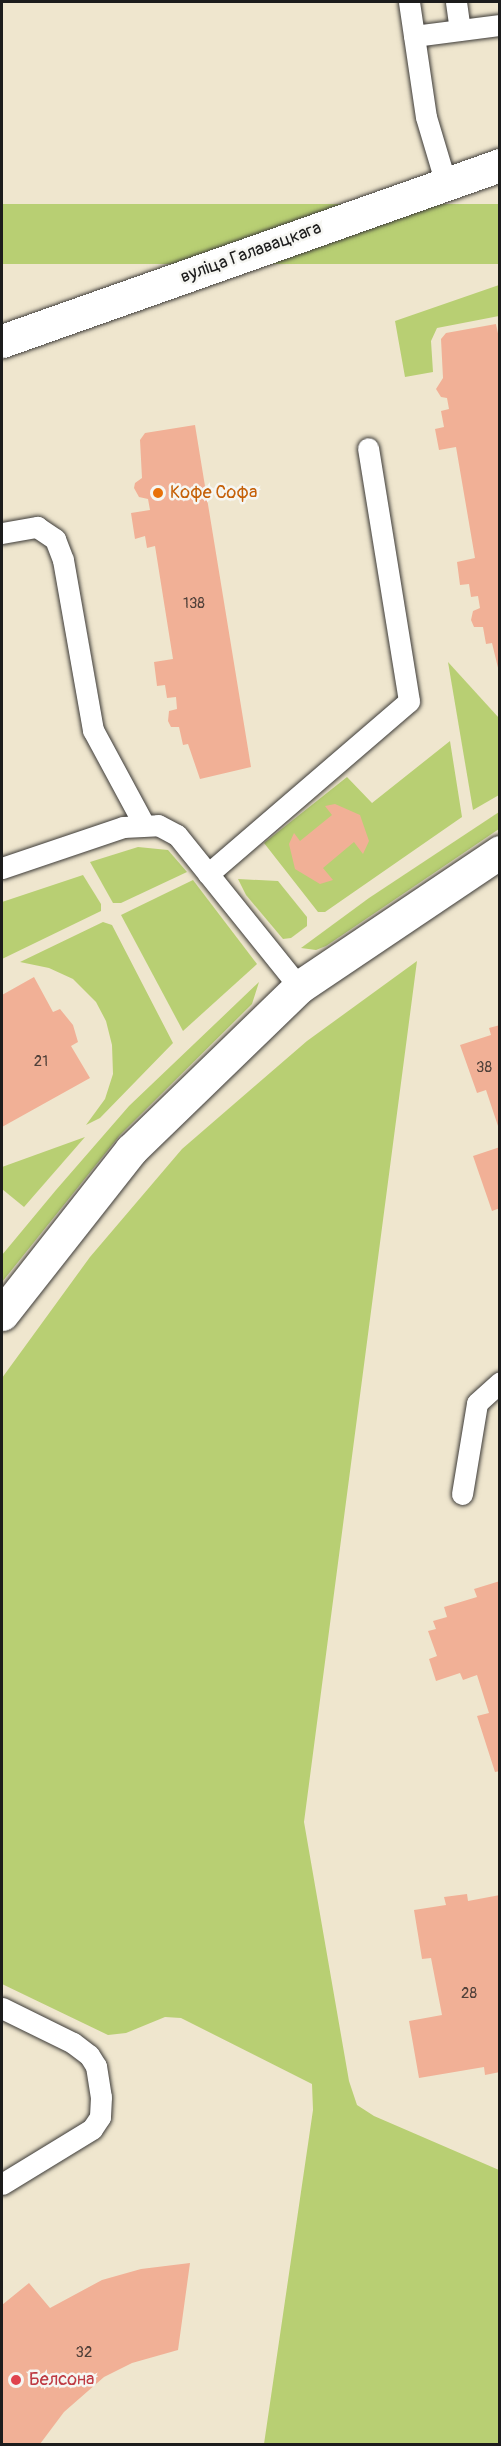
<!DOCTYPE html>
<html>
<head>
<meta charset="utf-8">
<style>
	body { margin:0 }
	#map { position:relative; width:501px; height:2446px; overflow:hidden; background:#efe6ce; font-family:Pangolin,sans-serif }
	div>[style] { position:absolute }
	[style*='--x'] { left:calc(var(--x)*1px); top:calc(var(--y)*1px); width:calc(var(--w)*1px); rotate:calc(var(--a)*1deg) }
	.green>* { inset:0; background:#b8cf73; transform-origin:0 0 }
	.building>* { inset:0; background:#f1b096 }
	.roads { filter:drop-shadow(0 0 2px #3c3a37) drop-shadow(0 0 2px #3c3a37) }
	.service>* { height:21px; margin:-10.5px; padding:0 10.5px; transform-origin:10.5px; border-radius:10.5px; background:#fff }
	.minor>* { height:33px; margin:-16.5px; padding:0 16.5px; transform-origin:16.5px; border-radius:16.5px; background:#fff }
	.tertiary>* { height:33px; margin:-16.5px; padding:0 16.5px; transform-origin:16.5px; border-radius:16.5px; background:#fff }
	.dots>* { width:16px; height:16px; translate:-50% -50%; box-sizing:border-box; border:3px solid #f6f6f2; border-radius:50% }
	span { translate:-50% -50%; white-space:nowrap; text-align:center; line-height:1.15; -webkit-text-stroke:5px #f6f6f2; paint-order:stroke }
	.number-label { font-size:15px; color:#51413a }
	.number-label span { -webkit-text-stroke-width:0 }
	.street-label { font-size:18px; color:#1c1c1c }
	.food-label { font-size:18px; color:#c56008 }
	.left { translate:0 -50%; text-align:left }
	.health-label { font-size:18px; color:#be3a42 }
	.frame { position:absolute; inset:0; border:3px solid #1c1c1c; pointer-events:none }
</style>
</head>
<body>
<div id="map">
	<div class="green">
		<div style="left:499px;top:204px;width:60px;height:527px;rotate:90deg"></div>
		<div style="clip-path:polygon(499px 285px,499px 316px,437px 328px,431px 341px,433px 372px,405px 377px,395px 321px)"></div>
		<div style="clip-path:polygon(448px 662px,499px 718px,499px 795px,473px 810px)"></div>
		<div style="clip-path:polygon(450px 741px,462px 817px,325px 912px,318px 912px,264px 843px,347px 777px,372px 803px)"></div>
		<div style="clip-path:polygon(499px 812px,499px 829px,326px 946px,316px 950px,301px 948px,369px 898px)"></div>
		<div style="clip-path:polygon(138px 847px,168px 850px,187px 872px,121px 903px,113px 903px,90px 862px)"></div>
		<div style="clip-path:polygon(83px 875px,101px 904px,101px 911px,2px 959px,2px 902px)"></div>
		<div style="clip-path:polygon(238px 879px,278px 881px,307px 917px,307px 926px,291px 938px,283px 939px,246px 895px)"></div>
		<div style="clip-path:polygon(193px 880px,257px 964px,183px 1031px,121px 915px)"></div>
		<div style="clip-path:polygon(103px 922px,112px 925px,173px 1043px,100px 1118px,86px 1125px,105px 1099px,113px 1074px,112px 1045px,106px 1021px,96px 1002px,73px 979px,49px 968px,20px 962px)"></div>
		<div style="clip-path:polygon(417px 961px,304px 1822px,349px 2081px,357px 2105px,374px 2116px,499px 2170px,499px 2444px,264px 2444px,313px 2110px,312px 2084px,181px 2018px,165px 2017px,126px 2033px,108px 2035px,2px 1984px,2px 1378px,90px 1257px,182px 1149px,307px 1041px)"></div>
		<div style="clip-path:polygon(259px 982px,252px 1004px,120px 1135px,2px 1282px,2px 1255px,56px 1190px,129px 1106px)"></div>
		<div style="clip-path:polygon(85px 1137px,24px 1207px,2px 1189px,2px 1167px)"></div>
	</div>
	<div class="building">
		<div style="clip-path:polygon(496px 324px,500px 343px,499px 672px,492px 643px,486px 644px,483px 627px,474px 627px,471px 620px,473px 611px,480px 608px,478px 596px,471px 597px,469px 584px,460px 585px,457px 562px,475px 558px,456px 447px,439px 450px,435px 429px,444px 427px,441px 411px,449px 409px,447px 398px,441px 397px,436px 389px,443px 378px,441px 339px,446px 333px)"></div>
		<div style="clip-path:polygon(195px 425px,251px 767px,200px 779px,188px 744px,183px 745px,179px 727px,171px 727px,168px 721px,169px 711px,177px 709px,176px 697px,167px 698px,165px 685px,157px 686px,154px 662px,173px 659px,155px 546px,147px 548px,145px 536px,135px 539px,131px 513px,150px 510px,148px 499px,139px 497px,134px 488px,135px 483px,142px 478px,140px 440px,145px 433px)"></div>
		<div style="clip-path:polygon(335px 804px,360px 815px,369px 841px,363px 854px,354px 842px,323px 868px,333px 880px,320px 884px,295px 869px,289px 844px,294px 833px,300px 841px,332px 815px,325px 806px)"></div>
		<div style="clip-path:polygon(34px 977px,53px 1012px,60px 1009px,73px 1025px,78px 1042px,71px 1046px,90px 1078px,2px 1127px,2px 995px)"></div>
		<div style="clip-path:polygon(500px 1025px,500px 1129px,499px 1129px,486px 1090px,477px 1093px,460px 1045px,491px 1035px,489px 1028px)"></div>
		<div style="clip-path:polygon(500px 1147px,500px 1208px,492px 1211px,473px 1156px)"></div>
		<div style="clip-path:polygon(500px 1581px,500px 1771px,495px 1772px,477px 1716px,489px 1713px,477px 1675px,463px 1680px,460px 1673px,436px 1681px,429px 1659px,437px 1656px,428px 1631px,436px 1629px,433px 1621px,447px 1617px,444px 1607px,477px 1597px,474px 1589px)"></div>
		<div style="clip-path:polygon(467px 1894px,468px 1901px,500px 1895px,500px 2072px,485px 2075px,484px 2067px,419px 2078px,409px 2021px,442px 2015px,431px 1958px,422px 1959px,414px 1910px,446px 1905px,444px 1897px)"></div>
		<div style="clip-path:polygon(190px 2263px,178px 2350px,132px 2363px,104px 2377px,64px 2412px,40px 2444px,2px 2444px,2px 2305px,29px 2283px,50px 2308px,102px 2280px,141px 2269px)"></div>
	</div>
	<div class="roads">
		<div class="service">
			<div style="--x:409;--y:2;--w:116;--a:81.6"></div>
			<div style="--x:426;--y:117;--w:70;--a:73.4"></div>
			<div style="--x:456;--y:2;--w:28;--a:82"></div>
			<div style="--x:414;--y:36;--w:87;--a:-7.3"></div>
			<div style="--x:2;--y:533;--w:36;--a:-10"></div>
			<div style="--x:37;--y:527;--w:22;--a:34"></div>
			<div style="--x:55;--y:539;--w:22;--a:69"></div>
			<div style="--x:63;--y:560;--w:173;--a:80"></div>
			<div style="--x:93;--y:730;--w:106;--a:61.7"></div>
			<div style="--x:2;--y:868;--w:128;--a:-18.7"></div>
			<div style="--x:123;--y:827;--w:35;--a:-3"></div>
			<div style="--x:158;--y:825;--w:21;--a:28"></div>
			<div style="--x:177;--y:835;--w:195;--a:51.2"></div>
			<div style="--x:208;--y:874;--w:265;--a:-40.7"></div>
			<div style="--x:409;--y:701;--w:256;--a:-99.2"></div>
			<div style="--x:462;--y:1494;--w:92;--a:-80.6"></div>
			<div style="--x:477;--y:1403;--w:31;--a:-42"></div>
			<div style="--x:2;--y:2008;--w:79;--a:26.2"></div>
			<div style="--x:73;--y:2043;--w:20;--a:37"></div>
			<div style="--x:89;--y:2055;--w:13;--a:58"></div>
			<div style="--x:96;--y:2066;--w:31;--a:81"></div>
			<div style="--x:101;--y:2097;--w:20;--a:93"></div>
			<div style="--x:100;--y:2117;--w:14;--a:124"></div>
			<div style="--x:92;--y:2129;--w:105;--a:148.6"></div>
		</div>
		<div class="minor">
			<div style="--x:2;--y:1314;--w:209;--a:-51.8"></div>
			<div style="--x:131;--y:1150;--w:234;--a:-44.1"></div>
			<div style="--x:299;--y:987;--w:242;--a:-33.9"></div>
		</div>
		<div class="tertiary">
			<div style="--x:2;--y:341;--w:528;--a:-19.46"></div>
		</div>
	</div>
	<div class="dots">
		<div style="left:158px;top:493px;background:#e8710a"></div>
		<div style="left:16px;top:2380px;background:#e0444e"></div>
	</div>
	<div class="number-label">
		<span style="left:194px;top:604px">138</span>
		<span style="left:41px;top:1062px">21</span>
		<span style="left:484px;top:1068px">38</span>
		<span style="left:469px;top:1994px">28</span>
		<span style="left:84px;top:2353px">32</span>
	</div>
	<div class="street-label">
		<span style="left:251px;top:253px;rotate:-20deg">вуліца Галавацкага</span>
	</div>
	<div class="food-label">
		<span class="left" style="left:170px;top:493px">Кофе Софа</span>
	</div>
	<div class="health-label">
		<span class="left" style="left:29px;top:2380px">Белсона</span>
	</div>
	<div class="frame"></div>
</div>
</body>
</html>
